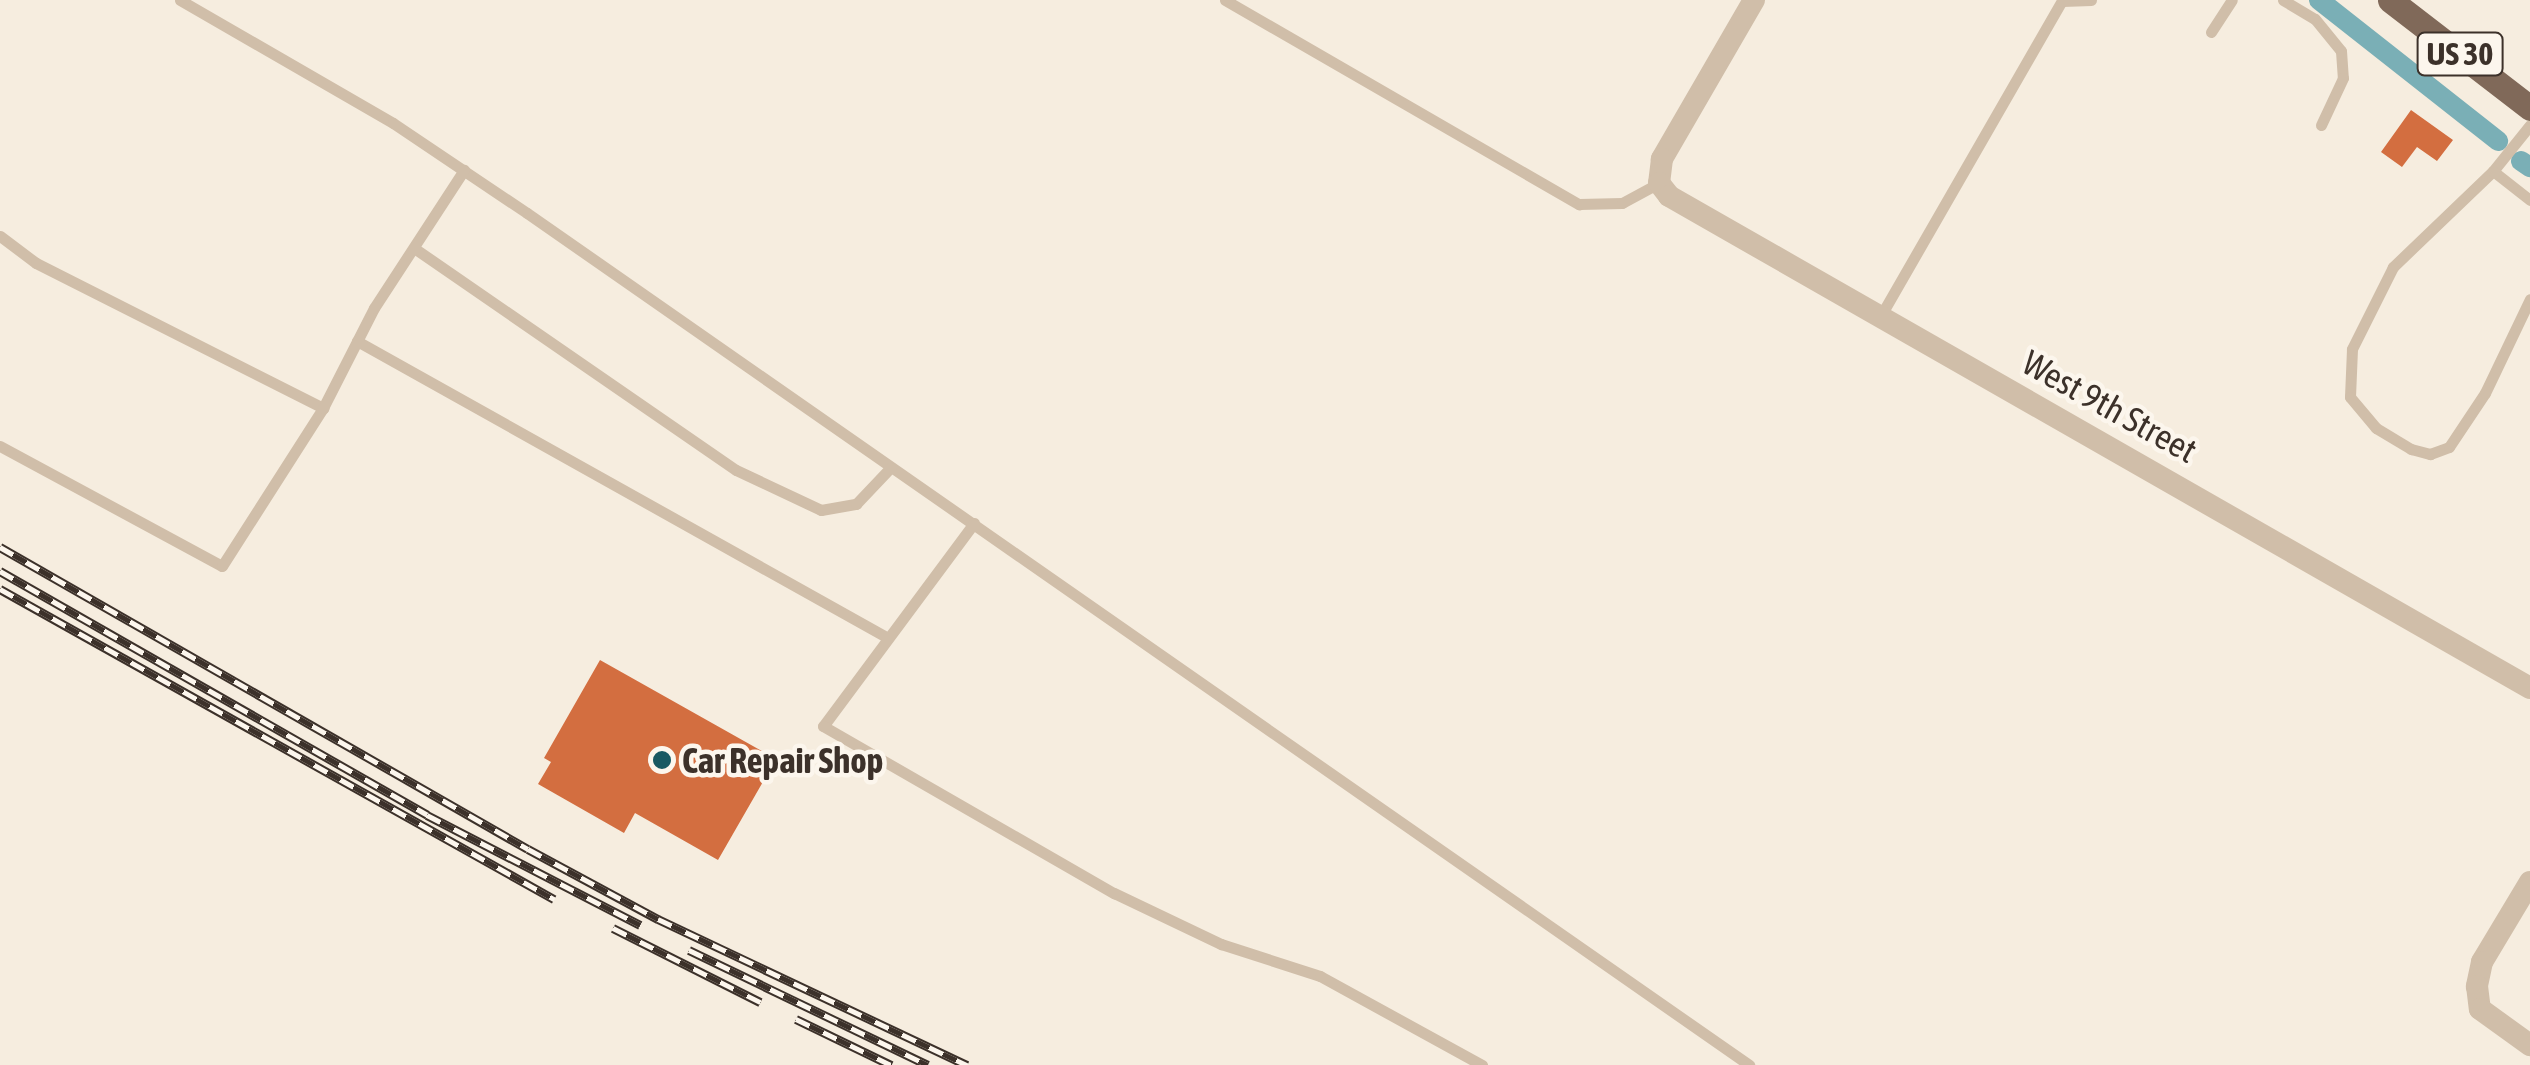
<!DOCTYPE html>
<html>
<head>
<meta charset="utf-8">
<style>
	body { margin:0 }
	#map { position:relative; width:2530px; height:1065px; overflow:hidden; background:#f6eddf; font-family:"Asap Condensed",sans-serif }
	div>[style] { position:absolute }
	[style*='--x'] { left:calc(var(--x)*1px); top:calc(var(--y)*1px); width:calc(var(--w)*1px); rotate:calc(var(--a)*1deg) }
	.canal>* { height:20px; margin:-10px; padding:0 10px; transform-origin:10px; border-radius:10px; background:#7aafb6 }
	.building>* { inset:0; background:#d36e40 }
	.service>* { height:11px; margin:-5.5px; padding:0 5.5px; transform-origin:5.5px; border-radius:5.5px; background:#d0bea9 }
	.minor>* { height:22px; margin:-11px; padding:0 11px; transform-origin:11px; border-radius:11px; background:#d0bea9 }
	.primary>* { height:25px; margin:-12.5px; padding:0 12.5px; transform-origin:12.5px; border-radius:12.5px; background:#806959 }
	.rail>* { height:9px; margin-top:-4.5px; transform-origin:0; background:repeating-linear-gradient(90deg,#fcf6ed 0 15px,#3c312a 0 30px); box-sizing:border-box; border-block:2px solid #3c312a }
	.dots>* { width:28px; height:28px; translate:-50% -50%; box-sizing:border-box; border:5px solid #fcf6ed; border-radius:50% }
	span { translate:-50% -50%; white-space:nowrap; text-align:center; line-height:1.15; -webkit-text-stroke:9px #fcf6ed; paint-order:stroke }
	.shield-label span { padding:2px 8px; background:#fcf6ed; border:2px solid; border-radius:8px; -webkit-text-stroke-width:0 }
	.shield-label { font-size:32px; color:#3c312a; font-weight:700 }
	.street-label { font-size:35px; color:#3c312a }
	.poi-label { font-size:35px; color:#3c312a; font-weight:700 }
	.left { translate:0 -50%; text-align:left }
</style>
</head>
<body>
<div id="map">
	<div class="canal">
		<div style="--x:2319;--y:0;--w:228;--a:38.2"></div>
		<div style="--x:2521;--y:161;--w:11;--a:34"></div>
	</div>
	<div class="building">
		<div style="clip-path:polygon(2411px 110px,2453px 140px,2437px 161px,2417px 147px,2402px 167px,2381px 152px)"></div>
		<div style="clip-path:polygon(600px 660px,776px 759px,718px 860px,635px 813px,624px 833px,538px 784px,551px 762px,544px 758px)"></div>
	</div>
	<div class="service">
		<div style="--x:180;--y:0;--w:246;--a:30"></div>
		<div style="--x:393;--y:123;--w:161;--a:33.9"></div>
		<div style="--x:527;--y:213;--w:1490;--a:34.88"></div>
		<div style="--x:1225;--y:0;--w:409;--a:30"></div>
		<div style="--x:1579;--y:204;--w:43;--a:-1.3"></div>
		<div style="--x:1622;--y:203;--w:42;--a:-28.4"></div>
		<div style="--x:2283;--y:0;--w:37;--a:31"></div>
		<div style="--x:2315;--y:19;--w:41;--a:50.9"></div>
		<div style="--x:2341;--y:51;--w:27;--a:86"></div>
		<div style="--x:2343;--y:78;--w:52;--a:115.1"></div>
		<div style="--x:2211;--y:32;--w:38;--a:-57"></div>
		<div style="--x:2530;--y:125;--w:59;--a:128.8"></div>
		<div style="--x:2493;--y:171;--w:139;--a:136.2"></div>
		<div style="--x:2393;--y:267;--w:92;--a:116.6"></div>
		<div style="--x:2352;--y:349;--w:48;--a:92.4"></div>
		<div style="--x:2350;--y:397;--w:40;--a:50"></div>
		<div style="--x:2376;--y:428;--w:41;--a:31"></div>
		<div style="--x:2411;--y:449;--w:20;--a:15"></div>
		<div style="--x:2430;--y:454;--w:20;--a:-20"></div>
		<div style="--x:2449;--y:447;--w:65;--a:-56.3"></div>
		<div style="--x:2485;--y:393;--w:104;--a:-64.4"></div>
		<div style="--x:2493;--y:171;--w:47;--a:38.1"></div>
		<div style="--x:0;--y:236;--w:45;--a:36.9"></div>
		<div style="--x:36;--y:263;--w:322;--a:26.8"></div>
		<div style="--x:414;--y:248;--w:391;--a:34.6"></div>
		<div style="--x:736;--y:470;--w:94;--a:25.2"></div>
		<div style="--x:821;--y:510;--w:36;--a:-10"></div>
		<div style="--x:856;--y:504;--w:50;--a:-46.6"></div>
		<div style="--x:1880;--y:317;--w:365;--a:-60.1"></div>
		<div style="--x:2062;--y:1;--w:29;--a:-2"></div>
		<div style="--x:357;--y:341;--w:608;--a:29.22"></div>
		<div style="--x:0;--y:446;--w:252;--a:28.4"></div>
		<div style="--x:222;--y:566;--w:188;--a:-57.4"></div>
		<div style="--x:323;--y:408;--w:112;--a:-63"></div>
		<div style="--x:374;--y:308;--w:165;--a:-56.9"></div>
		<div style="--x:974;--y:523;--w:253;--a:126.6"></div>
		<div style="--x:823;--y:726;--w:336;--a:29.9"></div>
		<div style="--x:1114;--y:893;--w:119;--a:25.5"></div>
		<div style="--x:1221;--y:944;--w:104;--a:17.9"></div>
		<div style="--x:1320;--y:976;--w:185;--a:28.8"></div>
	</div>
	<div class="minor">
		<div style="--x:1754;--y:0;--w:184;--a:120.1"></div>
		<div style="--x:1662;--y:159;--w:24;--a:97"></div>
		<div style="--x:1659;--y:183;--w:16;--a:52"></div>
		<div style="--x:1669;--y:196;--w:992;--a:29.74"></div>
		<div style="--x:2530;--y:882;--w:93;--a:121"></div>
		<div style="--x:2482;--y:962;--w:25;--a:102"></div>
		<div style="--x:2477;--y:986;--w:23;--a:83"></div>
		<div style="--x:2480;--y:1009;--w:62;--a:35.8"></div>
	</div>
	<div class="primary">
		<div style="--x:2390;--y:0;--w:177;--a:37.6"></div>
	</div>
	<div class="rail">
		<div style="--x:0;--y:547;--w:608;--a:29.77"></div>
		<div style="--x:528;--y:849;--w:148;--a:28.3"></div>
		<div style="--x:658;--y:919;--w:342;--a:25.3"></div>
		<div style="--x:0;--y:571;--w:492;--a:29.7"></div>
		<div style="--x:427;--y:815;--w:240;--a:27.3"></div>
		<div style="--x:0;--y:589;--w:635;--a:29.23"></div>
		<div style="--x:613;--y:928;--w:165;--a:26.7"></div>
		<div style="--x:689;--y:950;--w:265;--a:25.7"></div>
		<div style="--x:796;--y:1019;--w:106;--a:25.8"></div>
	</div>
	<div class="dots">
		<div style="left:662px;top:760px;background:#195963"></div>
	</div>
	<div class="shield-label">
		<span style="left:2460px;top:54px">US 30</span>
	</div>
	<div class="street-label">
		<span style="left:2110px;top:406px;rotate:29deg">West 9th Street</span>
	</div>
	<div class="poi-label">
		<span class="left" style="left:682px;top:760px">Car Repair Shop</span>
	</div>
</div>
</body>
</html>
